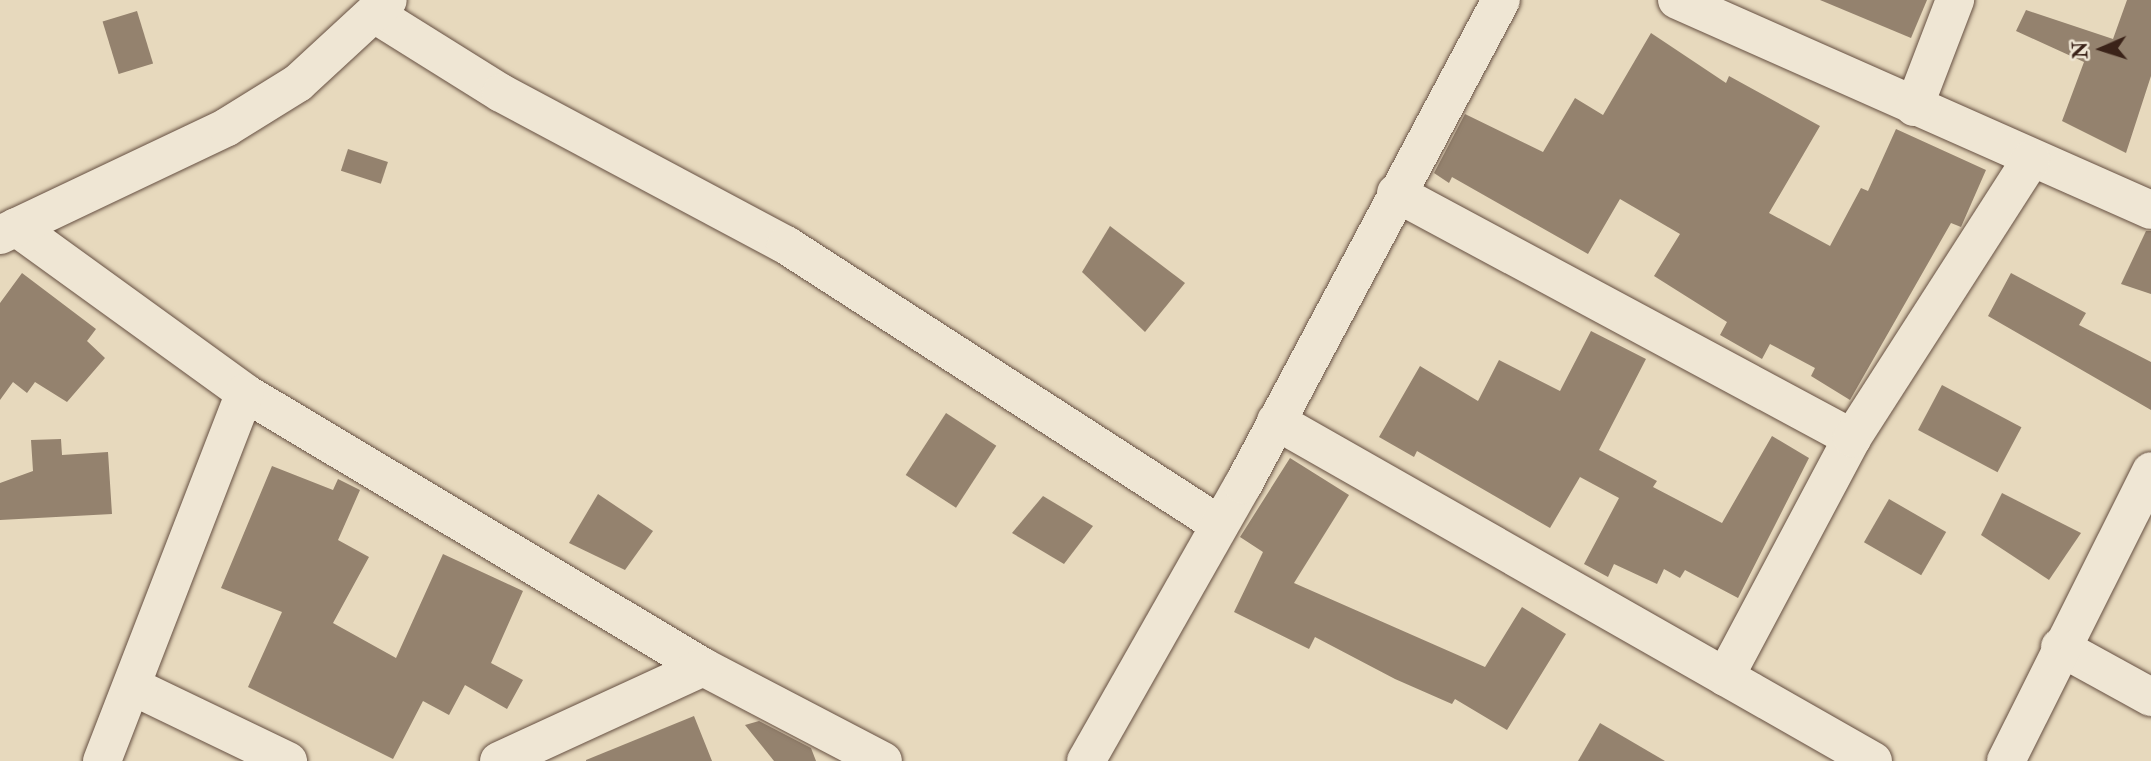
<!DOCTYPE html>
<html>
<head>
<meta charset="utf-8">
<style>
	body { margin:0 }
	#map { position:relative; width:2151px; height:761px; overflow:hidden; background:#e7d9bd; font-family:"IM FELL Double Pica",serif }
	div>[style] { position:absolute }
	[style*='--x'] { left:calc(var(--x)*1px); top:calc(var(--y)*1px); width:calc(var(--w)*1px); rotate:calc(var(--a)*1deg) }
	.building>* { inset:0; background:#94826e; transform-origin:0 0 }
	.roads { filter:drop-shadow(0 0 2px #665042) drop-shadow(0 0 2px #665042) }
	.minor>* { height:38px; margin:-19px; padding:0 19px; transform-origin:19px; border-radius:19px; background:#efe6d4 }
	span { translate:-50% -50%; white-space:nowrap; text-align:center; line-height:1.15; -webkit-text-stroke:5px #efe6d4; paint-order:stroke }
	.north { position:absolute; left:2067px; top:14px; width:70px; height:70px; -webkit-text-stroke:5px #efe6d4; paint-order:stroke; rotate:267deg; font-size:19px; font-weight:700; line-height:28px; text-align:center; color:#3b2319 }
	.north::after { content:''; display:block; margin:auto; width:24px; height:32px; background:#3b2319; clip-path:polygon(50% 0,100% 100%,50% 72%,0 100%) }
</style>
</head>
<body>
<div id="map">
	<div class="building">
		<div style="clip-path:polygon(1820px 0,1927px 0,1911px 38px)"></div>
		<div style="clip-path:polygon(2127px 0,2151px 0,2151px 76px,2126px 153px,2062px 121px,2084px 62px,2016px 31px,2026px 10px,2113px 39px)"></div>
		<div style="left:137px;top:11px;width:55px;height:36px;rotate:73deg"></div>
		<div style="clip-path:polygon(1651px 33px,1726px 83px,1729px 76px,1820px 126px,1769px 213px,1830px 246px,1861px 188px,1868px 191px,1896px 129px,1986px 170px,1961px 227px,1951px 223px,1850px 400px,1811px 376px,1815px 368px,1770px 344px,1762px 359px,1720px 335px,1727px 322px,1654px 276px,1680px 234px,1620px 199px,1588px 254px,1452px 177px,1449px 183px,1434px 173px,1465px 114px,1543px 152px,1575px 98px,1603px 115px)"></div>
		<div style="left:348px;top:149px;width:42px;height:23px;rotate:18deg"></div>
		<div style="clip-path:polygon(1110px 226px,1185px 283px,1145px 332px,1082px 272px)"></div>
		<div style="clip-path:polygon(2146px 231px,2151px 231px,2151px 294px,2121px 284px)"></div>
		<div style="clip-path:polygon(22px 273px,96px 329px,87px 341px,105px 358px,67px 402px,35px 382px,27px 393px,13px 382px,0 400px,0 303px)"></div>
		<div style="clip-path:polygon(2011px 273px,2086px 313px,2079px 325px,2151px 362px,2151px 410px,1988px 316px)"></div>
		<div style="clip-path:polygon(1591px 331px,1646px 359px,1599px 450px,1657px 481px,1653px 487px,1722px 523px,1772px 436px,1809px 458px,1738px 598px,1685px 570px,1680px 578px,1664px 569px,1657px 584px,1614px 564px,1608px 577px,1584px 564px,1619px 498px,1580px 477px,1550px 528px,1417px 451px,1414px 457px,1379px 437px,1420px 366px,1478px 401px,1499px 360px,1560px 391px)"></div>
		<div style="left:1942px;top:385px;width:90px;height:51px;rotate:28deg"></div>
		<div style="left:946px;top:413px;width:60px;height:74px;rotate:33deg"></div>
		<div style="clip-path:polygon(61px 439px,62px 455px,108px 452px,112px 514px,0 520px,0 483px,33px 471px,31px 440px)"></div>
		<div style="clip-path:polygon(1290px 458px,1349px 495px,1294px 583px,1485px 667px,1522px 607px,1566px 634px,1507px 730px,1455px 699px,1452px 704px,1395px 679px,1315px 637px,1309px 649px,1234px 612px,1263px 552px,1240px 537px)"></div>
		<div style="clip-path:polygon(272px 466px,333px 490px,338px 479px,360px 490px,338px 540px,369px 557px,333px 623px,396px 658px,443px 554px,523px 591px,491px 663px,523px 680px,507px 709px,465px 685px,449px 715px,423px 701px,393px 759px,248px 687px,282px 612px,221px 588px)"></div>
		<div style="clip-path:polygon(2002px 493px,2081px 533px,2049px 580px,1981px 535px)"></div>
		<div style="clip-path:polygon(598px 494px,653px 531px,625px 570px,569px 543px)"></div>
		<div style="clip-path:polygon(1043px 496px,1093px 526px,1064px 564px,1012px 533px)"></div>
		<div style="left:1889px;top:499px;width:66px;height:50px;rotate:30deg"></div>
		<div style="clip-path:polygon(694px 716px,712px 761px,586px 761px,586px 760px)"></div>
		<div style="clip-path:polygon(759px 721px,811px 748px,816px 761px,774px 761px,745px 725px)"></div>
		<div style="clip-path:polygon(1600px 723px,1665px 761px,1578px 761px)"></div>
	</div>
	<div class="roads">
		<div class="minor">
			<div style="--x:1677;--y:0;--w:518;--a:23.9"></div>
			<div style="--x:376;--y:15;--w:147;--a:32"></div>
			<div style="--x:501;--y:93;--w:323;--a:28.1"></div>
			<div style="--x:786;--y:245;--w:516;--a:32.83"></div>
			<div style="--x:1914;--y:107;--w:115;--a:-69"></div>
			<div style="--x:1396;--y:193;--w:518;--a:28.25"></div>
			<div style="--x:16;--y:227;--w:283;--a:35.9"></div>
			<div style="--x:245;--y:393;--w:534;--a:30.89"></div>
			<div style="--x:703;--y:667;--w:203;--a:27.6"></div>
			<div style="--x:0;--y:235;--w:251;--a:-25.4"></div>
			<div style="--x:227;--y:127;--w:84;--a:-31.8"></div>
			<div style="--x:298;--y:83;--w:122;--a:-42.7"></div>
			<div style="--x:1276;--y:421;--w:687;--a:29.66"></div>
			<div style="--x:2060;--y:647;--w:104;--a:28.8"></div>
			<div style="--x:1725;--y:677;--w:271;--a:-62"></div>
			<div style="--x:1852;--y:438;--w:331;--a:-57.3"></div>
			<div style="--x:134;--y:687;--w:171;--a:25.7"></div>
			<div style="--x:102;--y:761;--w:395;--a:-68.8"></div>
			<div style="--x:499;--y:761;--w:225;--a:-24.7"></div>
			<div style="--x:1086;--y:761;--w:318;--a:-60.4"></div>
			<div style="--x:1243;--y:485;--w:549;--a:-61.99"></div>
			<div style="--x:2006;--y:761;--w:324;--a:-63.4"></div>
		</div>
	</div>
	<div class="north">N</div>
</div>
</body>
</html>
